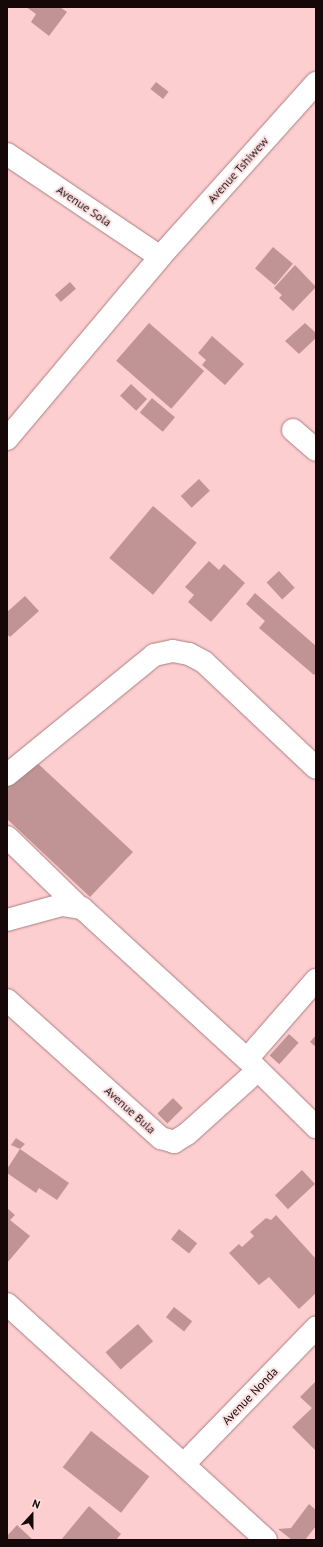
<!DOCTYPE html>
<html>
<head>
<meta charset="utf-8">
<style>
	body { margin:0 }
	#map { position:relative; width:323px; height:1547px; overflow:hidden; background:#fdcecf; font-family:"PT Sans",sans-serif }
	div>[style] { position:absolute }
	[style*='--x'] { left:calc(var(--x)*1px); top:calc(var(--y)*1px); width:calc(var(--w)*1px); rotate:calc(var(--a)*1deg) }
	.building>* { inset:0; background:#c09495; transform-origin:0 0 }
	.roads { filter:drop-shadow(0 0 1px #aa7f81) drop-shadow(0 0 1px #aa7f81) }
	.minor>* { height:22px; margin:-11px; padding:0 11px; transform-origin:11px; border-radius:11px; background:#fff }
	span { translate:-50% -50%; white-space:nowrap; text-align:center; line-height:1.15; -webkit-text-stroke:4px #fde0e1; paint-order:stroke }
	.street-label { font-size:12px; color:#160708 }
	.frame { position:absolute; inset:0; border:8px solid #160708; pointer-events:none }
	.north { position:absolute; left:12px; top:1495px; width:40px; height:40px; -webkit-text-stroke:3px #fde0e1; paint-order:stroke; rotate:21deg; font-size:11px; font-weight:700; line-height:16px; text-align:center; color:#160708 }
	.north::after { content:''; display:block; margin:auto; width:14px; height:18px; background:#160708; clip-path:polygon(50% 0,100% 100%,50% 72%,0 100%) }
</style>
</head>
<body>
<div id="map">
	<div class="building">
		<div style="clip-path:polygon(26px 7px,60px 7px,67px 12px,49px 36px,31px 22px,36px 14px)"></div>
		<div style="left:156px;top:82px;width:16px;height:9px;rotate:38deg"></div>
		<div style="left:273px;top:247px;width:26px;height:28px;rotate:40deg"></div>
		<div style="clip-path:polygon(295px 265px,316px 287px,293px 311px,279px 298px,282px 295px,274px 288px)"></div>
		<div style="left:70px;top:282px;width:9px;height:20px;rotate:49deg"></div>
		<div style="left:149px;top:323px;width:73px;height:50px;rotate:41deg"></div>
		<div style="clip-path:polygon(305px 323px,316px 333px,316px 338px,299px 354px,285px 341px)"></div>
		<div style="clip-path:polygon(212px 336px,244px 364px,225px 385px,202px 365px,206px 360px,198px 353px)"></div>
		<div style="left:131px;top:384px;width:22px;height:16px;rotate:43deg"></div>
		<div style="left:152px;top:398px;width:30px;height:19px;rotate:40deg"></div>
		<div style="left:199px;top:479px;width:16px;height:25px;rotate:47deg"></div>
		<div style="left:153px;top:506px;width:57px;height:68px;rotate:40deg"></div>
		<div style="clip-path:polygon(209px 561px,219px 570px,224px 564px,245px 583px,211px 622px,188px 602px,194px 595px,185px 587px)"></div>
		<div style="left:279px;top:571px;width:23px;height:17px;rotate:47deg"></div>
		<div style="clip-path:polygon(255px 593px,316px 646px,316px 673px,314px 675px,259px 628px,265px 621px,246px 604px)"></div>
		<div style="clip-path:polygon(25px 596px,39px 611px,10px 637px,7px 634px,7px 612px)"></div>
		<div style="clip-path:polygon(33px 759px,133px 852px,90px 897px,7px 819px,7px 787px)"></div>
		<div style="left:289px;top:1034px;width:13px;height:29px;rotate:42deg"></div>
		<div style="clip-path:polygon(316px 1035px,316px 1047px,310px 1042px)"></div>
		<div style="left:173px;top:1098px;width:14px;height:22px;rotate:45deg"></div>
		<div style="clip-path:polygon(16px 1138px,25px 1144px,20px 1149px,11px 1145px)"></div>
		<div style="clip-path:polygon(20px 1149px,69px 1183px,57px 1200px,39px 1188px,36px 1193px,7px 1173px,7px 1169px)"></div>
		<div style="left:302px;top:1170px;width:19px;height:37px;rotate:47deg"></div>
		<div style="clip-path:polygon(7px 1208px,15px 1215px,10px 1220px,30px 1236px,7px 1263px)"></div>
		<div style="clip-path:polygon(276px 1215px,316px 1259px,316px 1293px,299px 1309px,269px 1277px,259px 1285px,229px 1253px,239px 1244px,242px 1247px,254px 1236px,250px 1232px,266px 1218px,271px 1220px)"></div>
		<div style="left:179px;top:1229px;width:23px;height:13px;rotate:38deg"></div>
		<div style="left:174px;top:1307px;width:23px;height:13px;rotate:38deg"></div>
		<div style="left:138px;top:1324px;width:23px;height:43px;rotate:49deg"></div>
		<div style="clip-path:polygon(316px 1381px,316px 1451px,292px 1427px,312px 1408px,300px 1397px)"></div>
		<div style="left:91px;top:1431px;width:74px;height:46px;rotate:38deg"></div>
		<div style="clip-path:polygon(309px 1504px,316px 1510px,316px 1526px,305px 1540px,292px 1540px,278px 1529px,291px 1528px)"></div>
		<div style="clip-path:polygon(89px 1506px,121px 1534px,116px 1540px,61px 1540px)"></div>
		<div style="clip-path:polygon(17px 1525px,33px 1540px,7px 1540px,7px 1536px)"></div>
	</div>
	<div class="roads">
		<div class="minor">
			<div style="--x:7;--y:154;--w:184;--a:33.9"></div>
			<div style="--x:293;--y:430;--w:30;--a:41"></div>
			<div style="--x:7;--y:439;--w:238;--a:-49.9"></div>
			<div style="--x:160;--y:257;--w:234;--a:-48.1"></div>
			<div style="--x:7;--y:775;--w:190;--a:-39.2"></div>
			<div style="--x:154;--y:655;--w:19;--a:-12"></div>
			<div style="--x:173;--y:651;--w:16;--a:11"></div>
			<div style="--x:189;--y:654;--w:17;--a:28"></div>
			<div style="--x:204;--y:662;--w:154;--a:43.4"></div>
			<div style="--x:7;--y:837;--w:98;--a:44.2"></div>
			<div style="--x:7;--y:920;--w:57;--a:-15.3"></div>
			<div style="--x:62;--y:905;--w:20;--a:9"></div>
			<div style="--x:82;--y:908;--w:224;--a:42.5"></div>
			<div style="--x:247;--y:1059;--w:97;--a:44.6"></div>
			<div style="--x:7;--y:1000;--w:207;--a:41.9"></div>
			<div style="--x:161;--y:1138;--w:14;--a:17"></div>
			<div style="--x:174;--y:1142;--w:15;--a:-32"></div>
			<div style="--x:187;--y:1134;--w:94;--a:-42"></div>
			<div style="--x:247;--y:1059;--w:105;--a:-48.9"></div>
			<div style="--x:7;--y:1304;--w:350;--a:42.3"></div>
			<div style="--x:184;--y:1464;--w:190;--a:-45.9"></div>
		</div>
	</div>
	<div class="street-label">
		<span style="left:238px;top:170px;rotate:-48deg">Avenue Tshiwew</span>
		<span style="left:84px;top:206px;rotate:34deg">Avenue Sola</span>
		<span style="left:130px;top:1110px;rotate:42deg">Avenue Bula</span>
		<span style="left:250px;top:1396px;rotate:-46deg">Avenue Nonda</span>
	</div>
	<div class="frame"></div>
	<div class="north">N</div>
</div>
</body>
</html>
